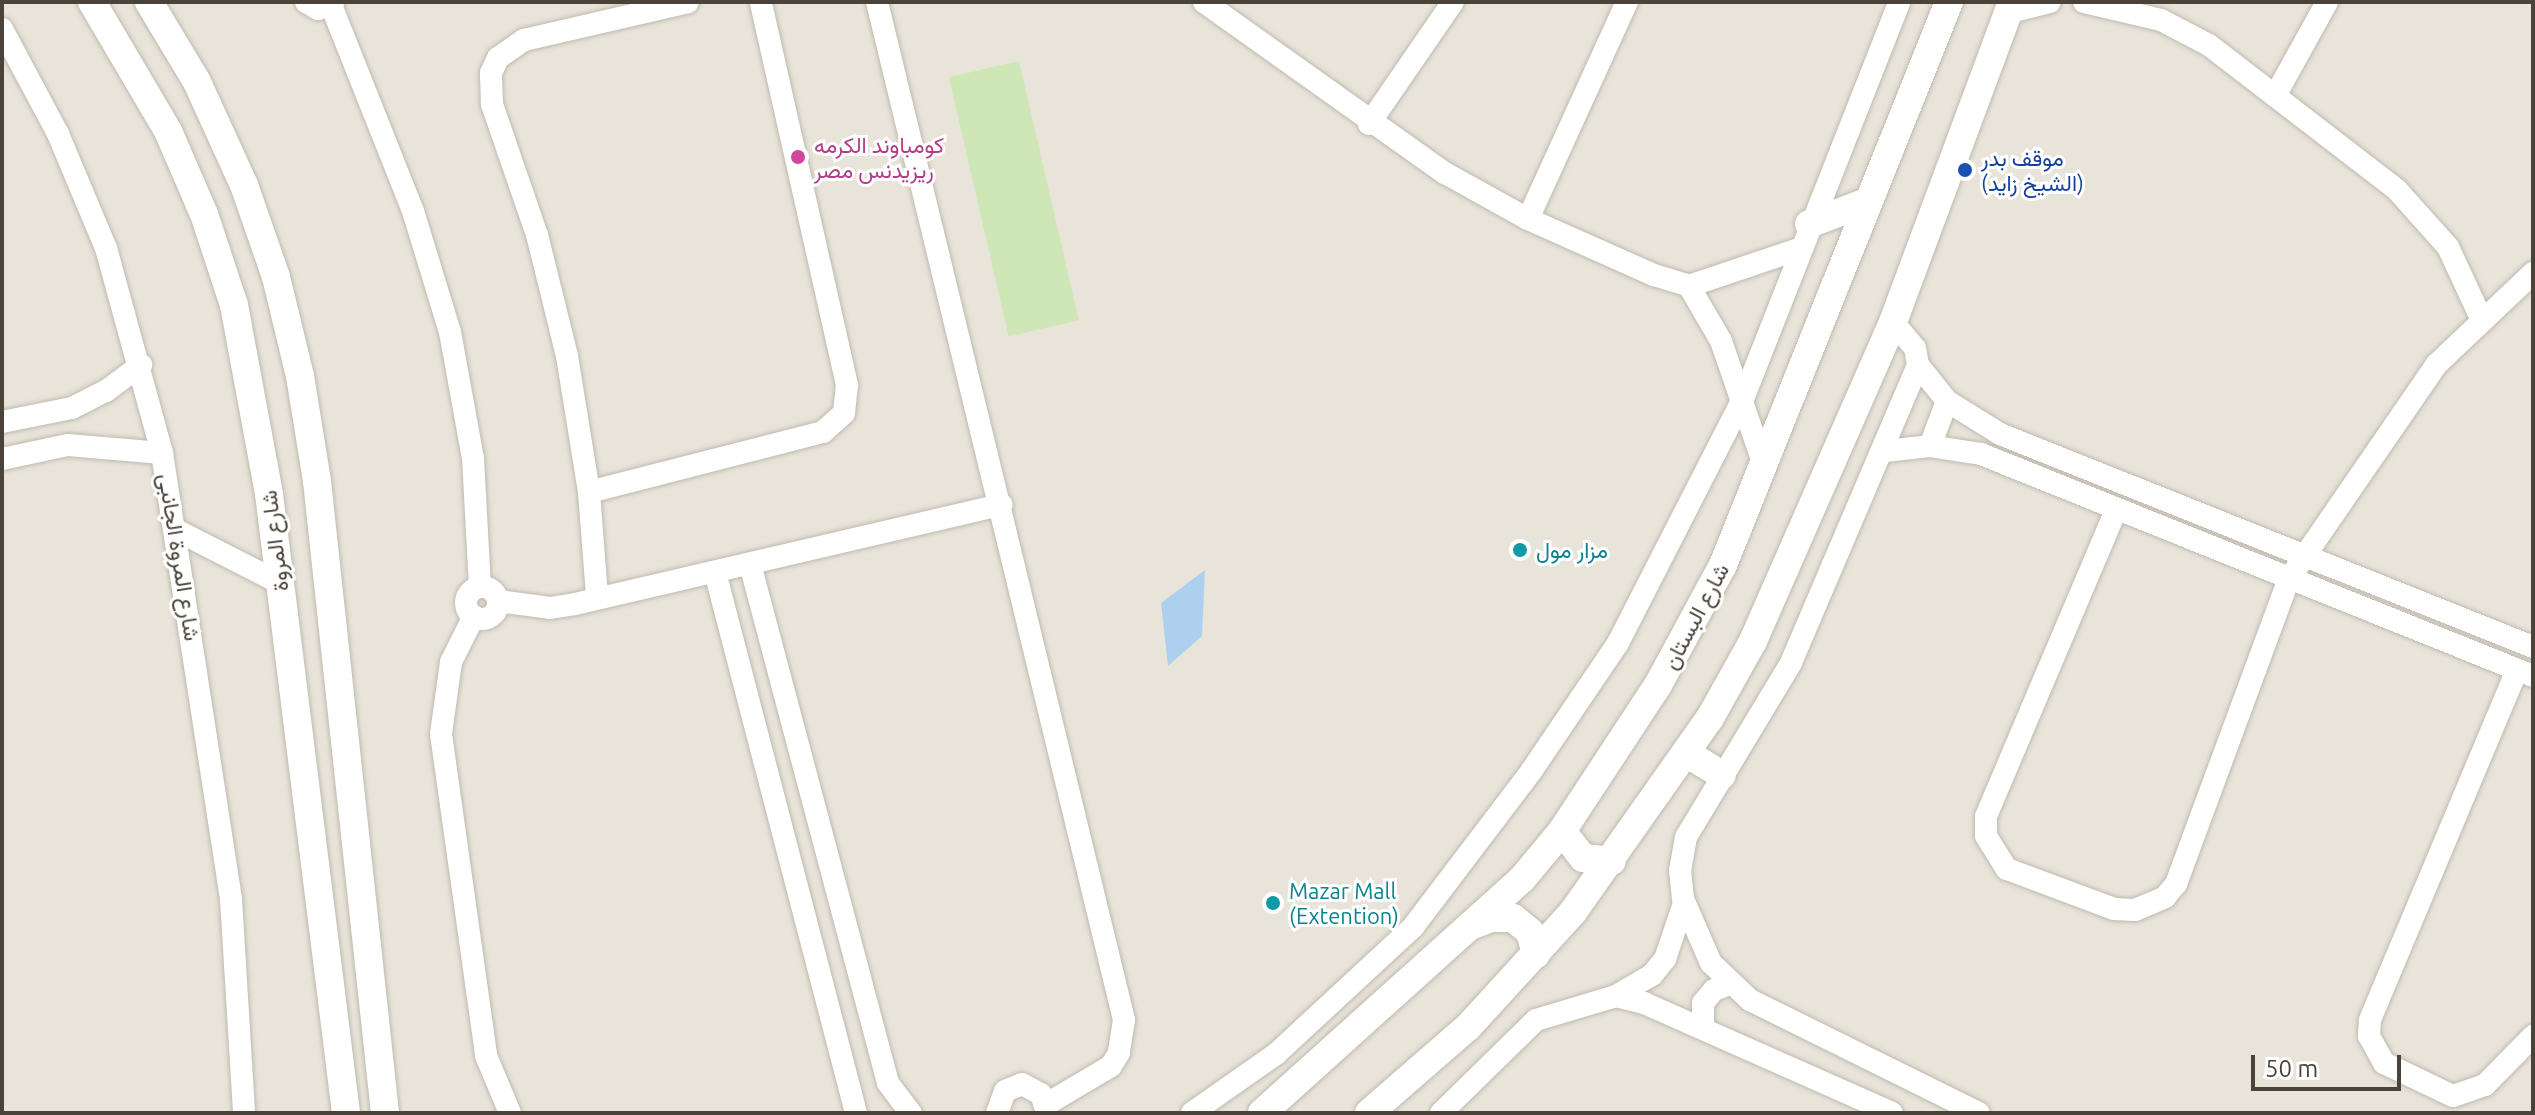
<!DOCTYPE html>
<html>
<head>
<meta charset="utf-8">
<style>
	body { margin:0 }
	#map { position:relative; width:2535px; height:1115px; overflow:hidden; background:#f5f2eb; font-family:Ubuntu,Vazirmatn,sans-serif }
	div>[style] { position:absolute }
	[style*='--x'] { left:calc(var(--x)*1px); top:calc(var(--y)*1px); width:calc(var(--w)*1px); rotate:calc(var(--a)*1deg) }
	.residential>* { inset:0; background:#e8e4da; transform-origin:0 0 }
	.green>* { inset:0; background:#cfe6b7; transform-origin:0 0 }
	.water>* { inset:0; background:#acd0ed }
	.roads { filter:drop-shadow(0 0 2px #c0baae) drop-shadow(0 0 2px #c0baae) }
	.minor>* { height:22px; margin:-11px; padding:0 11px; transform-origin:11px; border-radius:11px; background:#fff }
	.minor>.ring { margin:-11px; padding:0; box-sizing:content-box; background:none; border:22px solid #fff; border-radius:50% }
	.tertiary>* { height:28px; margin:-14px; padding:0 14px; transform-origin:14px; border-radius:14px; background:#fff }
	.dots>* { width:22px; height:22px; translate:-50% -50%; box-sizing:border-box; border:4px solid #fff; border-radius:50% }
	span { translate:-50% -50%; white-space:nowrap; text-align:center; line-height:1.15; -webkit-text-stroke:6px #fff; paint-order:stroke }
	.hotel-label { font-size:22px; color:#b23c85 }
	.left { translate:0 -50%; text-align:left }
	.transit-label { font-size:22px; color:#164399 }
	.street-label { font-size:22px; color:#494339 }
	.culture-label { font-size:22px; color:#0d838f }
	.frame { position:absolute; inset:0; border:4px solid #494339; pointer-events:none }
	.scale { position:absolute; left:2251px; top:1055px; width:150px; height:36px; box-sizing:border-box; border:4px solid #494339; border-top:0; padding-left:10px; font-size:24px; line-height:28px; white-space:nowrap; color:#494339; -webkit-text-stroke:6px #fff; paint-order:stroke }
</style>
</head>
<body>
<div id="map">
	<div class="residential">
		<div style="left:2px;top:2px;width:2531px;height:1111px"></div>
	</div>
	<div class="green">
		<div style="left:1019px;top:61px;width:266px;height:72px;rotate:77deg"></div>
	</div>
	<div class="water">
		<div style="clip-path:polygon(1205px 570px,1202px 636px,1168px 666px,1161px 603px)"></div>
	</div>
	<div class="roads">
		<div class="minor">
			<div style="--x:306;--y:2;--w:14;--a:30"></div>
			<div style="--x:318;--y:9;--w:17;--a:-25"></div>
			<div style="--x:877;--y:2;--w:1048;--a:76.36"></div>
			<div style="--x:1124;--y:1020;--w:33;--a:99"></div>
			<div style="--x:1119;--y:1053;--w:15;--a:122"></div>
			<div style="--x:1111;--y:1066;--w:74;--a:149.3"></div>
			<div style="--x:1204;--y:2;--w:296;--a:35.4"></div>
			<div style="--x:1445;--y:173;--w:95;--a:29"></div>
			<div style="--x:1528;--y:219;--w:138;--a:24"></div>
			<div style="--x:1654;--y:275;--w:37;--a:17"></div>
			<div style="--x:1689;--y:286;--w:116;--a:-18.6"></div>
			<div style="--x:2084;--y:2;--w:79;--a:13.2"></div>
			<div style="--x:2161;--y:20;--w:54;--a:27.5"></div>
			<div style="--x:2209;--y:45;--w:237;--a:37.6"></div>
			<div style="--x:2397;--y:190;--w:76;--a:48.2"></div>
			<div style="--x:2448;--y:247;--w:78;--a:65.1"></div>
			<div style="--x:331;--y:5;--w:222;--a:68.3"></div>
			<div style="--x:413;--y:211;--w:127;--a:73"></div>
			<div style="--x:450;--y:332;--w:128;--a:79.7"></div>
			<div style="--x:473;--y:458;--w:129;--a:86.9"></div>
			<div style="--x:2006;--y:13;--w:45;--a:-14"></div>
			<div style="--x:2;--y:29;--w:119;--a:61.9"></div>
			<div style="--x:58;--y:134;--w:124;--a:67.2"></div>
			<div style="--x:106;--y:248;--w:213;--a:74.7"></div>
			<div style="--x:162;--y:453;--w:451;--a:81.2"></div>
			<div style="--x:231;--y:899;--w:214;--a:86.5"></div>
			<div style="--x:2275;--y:96;--w:107;--a:-61"></div>
			<div style="--x:1369;--y:124;--w:148;--a:-55.5"></div>
			<div style="--x:1528;--y:219;--w:239;--a:-65.5"></div>
			<div style="--x:1689;--y:286;--w:64;--a:59.8"></div>
			<div style="--x:1721;--y:341;--w:131;--a:70.9"></div>
			<div style="--x:1893;--y:322;--w:34;--a:50"></div>
			<div style="--x:1915;--y:348;--w:17;--a:80"></div>
			<div style="--x:1918;--y:365;--w:324;--a:113.1"></div>
			<div style="--x:1791;--y:663;--w:203;--a:121.1"></div>
			<div style="--x:1686;--y:837;--w:34;--a:100"></div>
			<div style="--x:1680;--y:870;--w:29;--a:84"></div>
			<div style="--x:1683;--y:899;--w:70;--a:66.4"></div>
			<div style="--x:1711;--y:963;--w:54;--a:43.5"></div>
			<div style="--x:1750;--y:1000;--w:255;--a:26.3"></div>
			<div style="--x:1918;--y:365;--w:46;--a:51.1"></div>
			<div style="--x:1947;--y:401;--w:62;--a:31.9"></div>
			<div style="--x:2000;--y:434;--w:574;--a:21.78"></div>
			<div style="--x:2;--y:422;--w:71;--a:-11.3"></div>
			<div style="--x:72;--y:408;--w:38;--a:-27"></div>
			<div style="--x:106;--y:391;--w:44;--a:-36.6"></div>
			<div style="--x:1930;--y:446;--w:48;--a:-69.3"></div>
			<div style="--x:1885;--y:451;--w:45;--a:-6.3"></div>
			<div style="--x:1930;--y:446;--w:52;--a:8.9"></div>
			<div style="--x:1981;--y:454;--w:595;--a:21.91"></div>
			<div style="--x:2;--y:459;--w:67;--a:-12"></div>
			<div style="--x:68;--y:445;--w:94;--a:4.9"></div>
			<div style="--x:589;--y:492;--w:242;--a:-14.4"></div>
			<div style="--x:823;--y:432;--w:28;--a:-42"></div>
			<div style="--x:844;--y:413;--w:28;--a:-84"></div>
			<div style="--x:847;--y:385;--w:393;--a:-102.7"></div>
			<div style="--x:2116;--y:510;--w:333;--a:113"></div>
			<div style="--x:1986;--y:817;--w:19;--a:90"></div>
			<div style="--x:1986;--y:836;--w:39;--a:58"></div>
			<div style="--x:2007;--y:869;--w:114;--a:20.5"></div>
			<div style="--x:2114;--y:909;--w:21;--a:3"></div>
			<div style="--x:2135;--y:910;--w:33;--a:-23"></div>
			<div style="--x:2165;--y:897;--w:17;--a:-50"></div>
			<div style="--x:2176;--y:884;--w:325;--a:-69.7"></div>
			<div style="--x:2289;--y:579;--w:260;--a:-55.5"></div>
			<div style="--x:2436;--y:365;--w:134;--a:-43.5"></div>
			<div style="--x:178;--y:531;--w:112;--a:27"></div>
			<div style="--x:750;--y:564;--w:537;--a:75.11"></div>
			<div style="--x:888;--y:1083;--w:38;--a:53"></div>
			<div style="--x:715;--y:572;--w:559;--a:75.39"></div>
			<div class="ring" style="left:466px;top:587px;width:10px;height:10px"></div>
			<div style="--x:597;--y:596;--w:104;--a:-94.4"></div>
			<div style="--x:589;--y:492;--w:138;--a:-99.2"></div>
			<div style="--x:567;--y:356;--w:125;--a:-103.9"></div>
			<div style="--x:537;--y:235;--w:139;--a:-109"></div>
			<div style="--x:492;--y:104;--w:31;--a:-92"></div>
			<div style="--x:491;--y:73;--w:17;--a:-65"></div>
			<div style="--x:498;--y:58;--w:32;--a:-35"></div>
			<div style="--x:524;--y:40;--w:168;--a:-13"></div>
			<div style="--x:498;--y:601;--w:52;--a:7.7"></div>
			<div style="--x:550;--y:608;--w:25;--a:-9"></div>
			<div style="--x:575;--y:604;--w:438;--a:-13.1"></div>
			<div style="--x:474;--y:616;--w:51;--a:116.6"></div>
			<div style="--x:451;--y:662;--w:73;--a:97.9"></div>
			<div style="--x:441;--y:734;--w:325;--a:82"></div>
			<div style="--x:486;--y:1056;--w:62;--a:67.2"></div>
			<div style="--x:2517;--y:670;--w:380;--a:112.8"></div>
			<div style="--x:2370;--y:1020;--w:16;--a:94"></div>
			<div style="--x:2369;--y:1036;--w:31;--a:61"></div>
			<div style="--x:2384;--y:1063;--w:76;--a:25.6"></div>
			<div style="--x:2453;--y:1096;--w:34;--a:-19"></div>
			<div style="--x:2485;--y:1085;--w:69;--a:-45.6"></div>
			<div style="--x:1616;--y:996;--w:42;--a:-30.3"></div>
			<div style="--x:1652;--y:975;--w:21;--a:-51"></div>
			<div style="--x:1665;--y:959;--w:56;--a:-71.2"></div>
			<div style="--x:1703;--y:1028;--w:25;--a:-90"></div>
			<div style="--x:1703;--y:1003;--w:17;--a:-50"></div>
			<div style="--x:1714;--y:990;--w:17;--a:-21"></div>
			<div style="--x:997;--y:1113;--w:23;--a:-70"></div>
			<div style="--x:1005;--y:1091;--w:18;--a:-22"></div>
			<div style="--x:1022;--y:1084;--w:21;--a:28"></div>
			<div style="--x:1041;--y:1094;--w:20;--a:72"></div>
			<div style="--x:1192;--y:1113;--w:103;--a:-35.1"></div>
			<div style="--x:1276;--y:1054;--w:187;--a:-42.8"></div>
			<div style="--x:1413;--y:927;--w:197;--a:-52.8"></div>
			<div style="--x:1532;--y:770;--w:153;--a:-55.9"></div>
			<div style="--x:1618;--y:643;--w:274;--a:-62.9"></div>
			<div style="--x:1743;--y:399;--w:427;--a:-68.5"></div>
			<div style="--x:1441;--y:1113;--w:133;--a:-44.4"></div>
			<div style="--x:1536;--y:1020;--w:84;--a:-16.7"></div>
			<div style="--x:1616;--y:996;--w:29;--a:14"></div>
			<div style="--x:1644;--y:1003;--w:271;--a:23.9"></div>
		</div>
		<div class="tertiary">
			<div style="--x:92;--y:2;--w:150;--a:59.5"></div>
			<div style="--x:168;--y:131;--w:90;--a:66.6"></div>
			<div style="--x:204;--y:214;--w:96;--a:71.8"></div>
			<div style="--x:234;--y:305;--w:192;--a:79.5"></div>
			<div style="--x:269;--y:494;--w:624;--a:82.91"></div>
			<div style="--x:149;--y:2;--w:93;--a:59"></div>
			<div style="--x:197;--y:82;--w:113;--a:65.5"></div>
			<div style="--x:244;--y:185;--w:97;--a:70.8"></div>
			<div style="--x:276;--y:277;--w:102;--a:76.4"></div>
			<div style="--x:300;--y:376;--w:106;--a:80.8"></div>
			<div style="--x:317;--y:481;--w:636;--a:83.86"></div>
			<div style="--x:1809;--y:224;--w:64;--a:-21"></div>
			<div style="--x:1686;--y:753;--w:42;--a:31.4"></div>
			<div style="--x:1562;--y:831;--w:34;--a:52"></div>
			<div style="--x:1583;--y:858;--w:29;--a:6"></div>
			<div style="--x:1473;--y:925;--w:19;--a:-21"></div>
			<div style="--x:1491;--y:918;--w:22;--a:0"></div>
			<div style="--x:1513;--y:918;--w:22;--a:39"></div>
			<div style="--x:1530;--y:932;--w:23;--a:75"></div>
			<div style="--x:1262;--y:1113;--w:350;--a:-42"></div>
			<div style="--x:1522;--y:879;--w:62;--a:-50.2"></div>
			<div style="--x:1562;--y:831;--w:175;--a:-56.7"></div>
			<div style="--x:1658;--y:685;--w:136;--a:-61.6"></div>
			<div style="--x:1723;--y:565;--w:607;--a:-68.13"></div>
			<div style="--x:1369;--y:1113;--w:131;--a:-41"></div>
			<div style="--x:1468;--y:1027;--w:156;--a:-47.6"></div>
			<div style="--x:1573;--y:912;--w:237;--a:-54.8"></div>
			<div style="--x:1710;--y:718;--w:88;--a:-60.8"></div>
			<div style="--x:1753;--y:641;--w:348;--a:-66.3"></div>
			<div style="--x:1893;--y:322;--w:341;--a:-69.6"></div>
		</div>
	</div>
	<div class="dots">
		<div style="left:798px;top:157px;background:#d1479c"></div>
		<div style="left:1965px;top:170px;background:#1a4fb4"></div>
		<div style="left:1520px;top:550px;background:#0f9aa8"></div>
		<div style="left:1273px;top:903px;background:#0f9aa8"></div>
	</div>
	<div class="hotel-label">
		<span class="left" style="left:814px;top:157px">كومباوند الكرمه<br>ريزيدنس مصر</span>
	</div>
	<div class="transit-label">
		<span class="left" style="left:1981px;top:170px">موقف بدر<br>(الشيخ زايد)</span>
	</div>
	<div class="street-label">
		<span style="left:274px;top:541px;rotate:-97deg">شارع المروة</span>
		<span style="left:180px;top:557px;rotate:81deg">شارع المروة الجانبى</span>
		<span style="left:1695px;top:616px;rotate:-62deg">شارع البستان</span>
	</div>
	<div class="culture-label">
		<span class="left" style="left:1536px;top:550px">مزار مول</span>
		<span class="left" style="left:1289px;top:903px">Mazar Mall<br>(Extention)</span>
	</div>
	<div class="frame"></div>
	<div class="scale">50 m</div>
</div>
</body>
</html>
